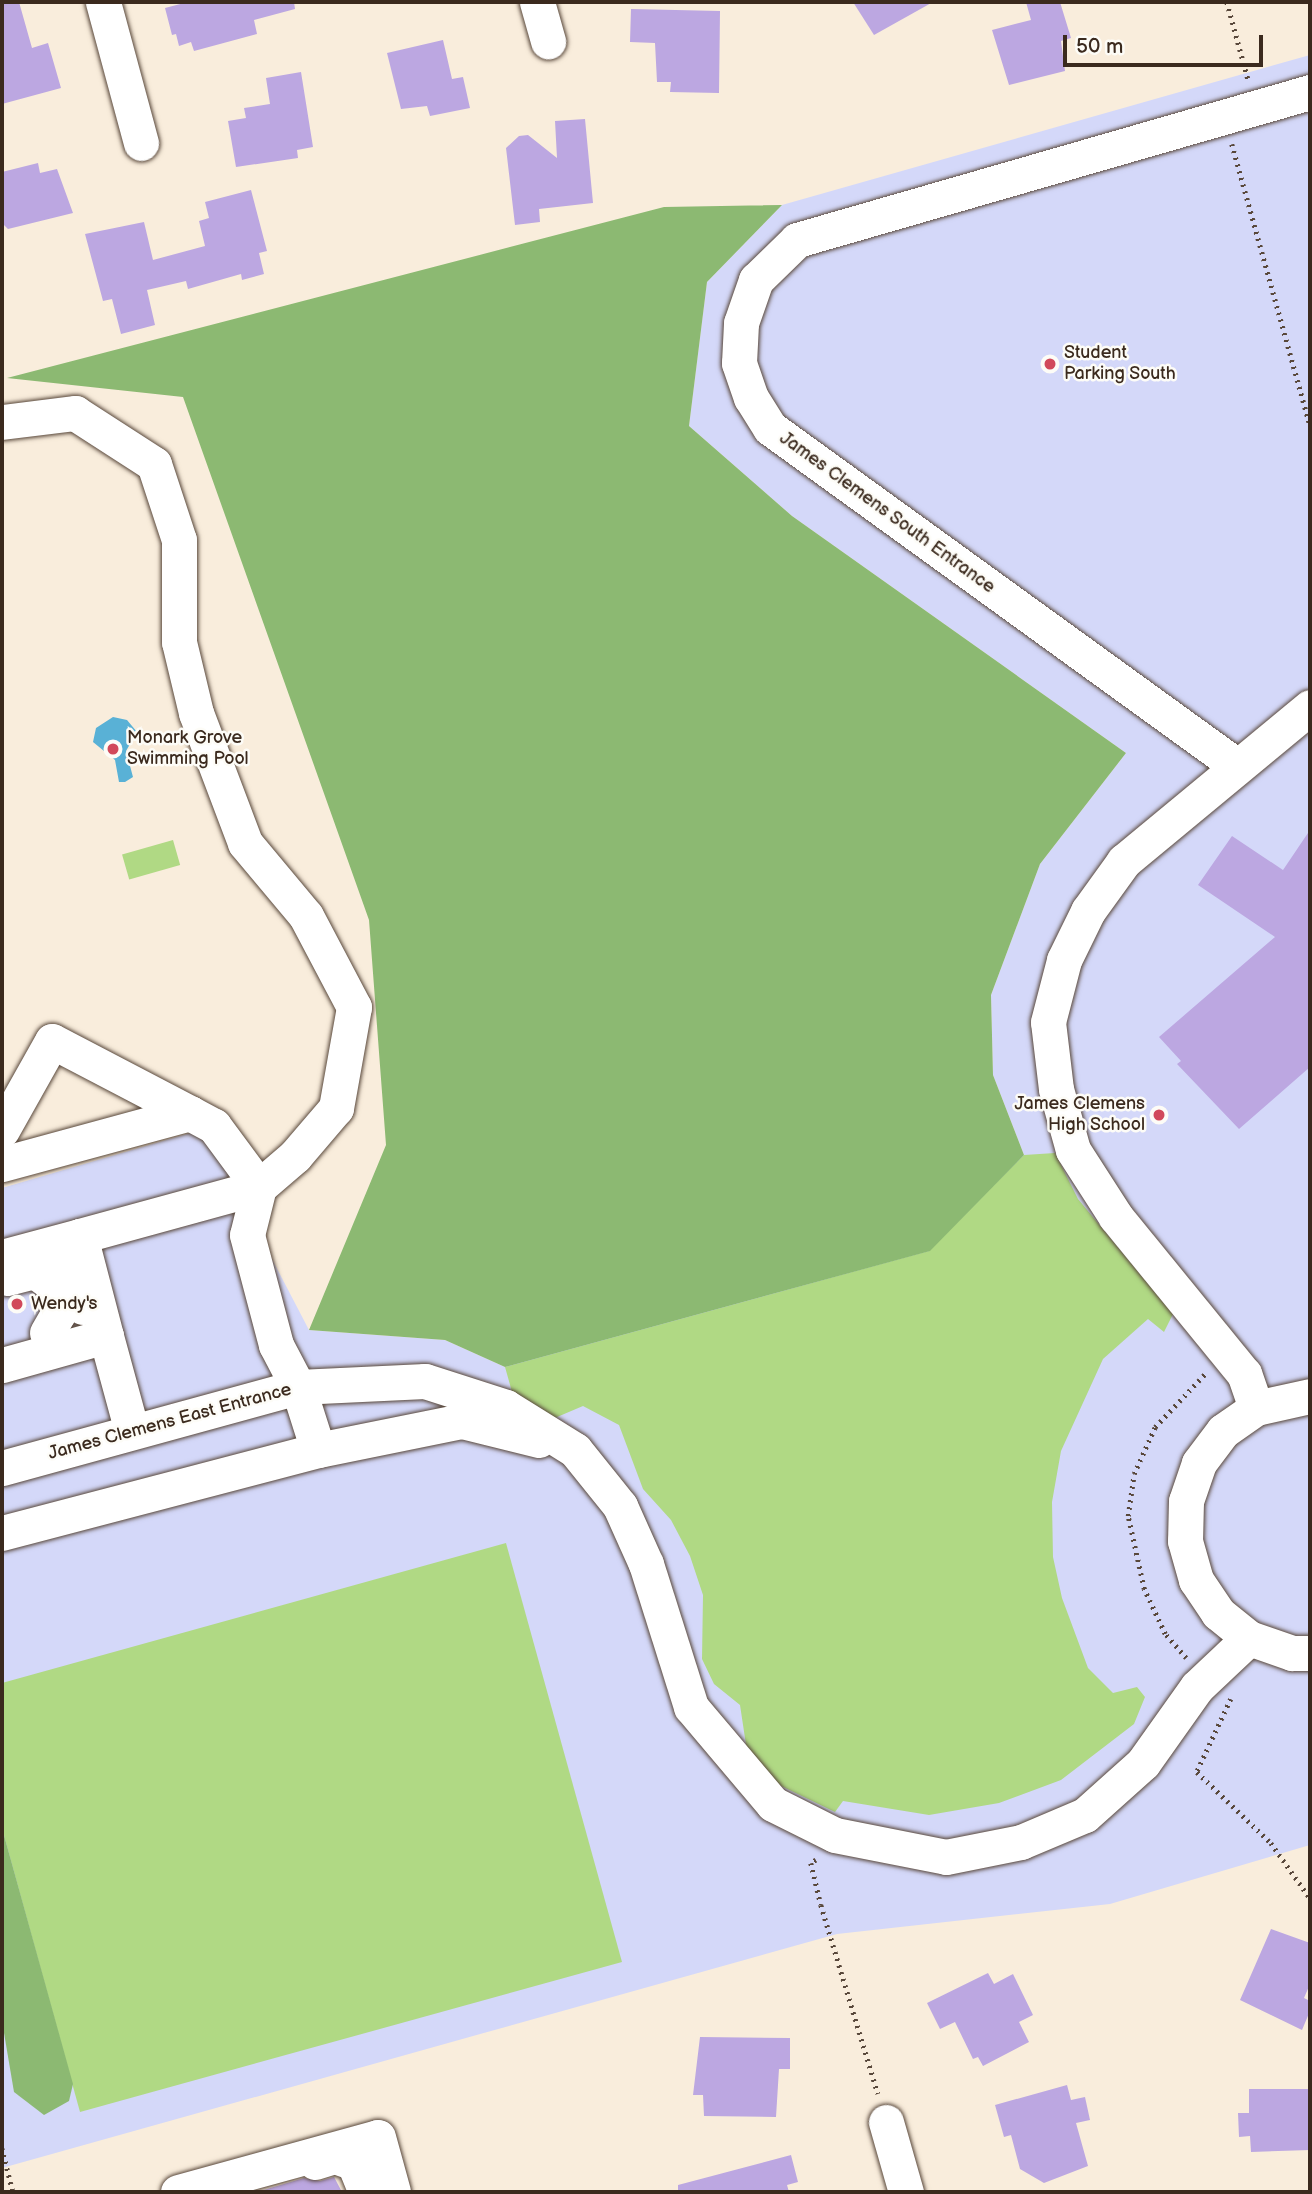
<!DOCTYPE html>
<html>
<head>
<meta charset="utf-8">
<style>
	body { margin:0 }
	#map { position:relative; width:1312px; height:2194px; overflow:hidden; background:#f9eddc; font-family:"Balsamiq Sans",sans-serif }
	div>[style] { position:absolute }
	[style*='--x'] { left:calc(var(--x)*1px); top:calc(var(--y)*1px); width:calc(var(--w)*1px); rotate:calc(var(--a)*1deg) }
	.built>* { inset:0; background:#d4d8f9 }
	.green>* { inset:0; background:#b0d984; transform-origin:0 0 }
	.forest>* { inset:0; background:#8cb972 }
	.water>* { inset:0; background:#59b1d6 }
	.building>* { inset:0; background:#bca7e1 }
	.path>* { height:4.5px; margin-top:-2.25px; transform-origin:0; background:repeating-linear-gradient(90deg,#58473a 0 2px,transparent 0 7px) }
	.roads { filter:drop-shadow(0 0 2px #58473a) drop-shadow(0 0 2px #58473a) }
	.minor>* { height:35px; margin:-17.5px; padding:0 17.5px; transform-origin:17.5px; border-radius:17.5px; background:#fff }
	.dots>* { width:19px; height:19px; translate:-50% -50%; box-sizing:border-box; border:4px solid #fdfcf7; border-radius:50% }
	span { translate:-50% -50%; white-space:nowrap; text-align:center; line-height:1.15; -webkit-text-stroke:5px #fdfcf7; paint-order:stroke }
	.poi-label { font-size:18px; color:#3b2a1e }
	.left { translate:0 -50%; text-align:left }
	.right { translate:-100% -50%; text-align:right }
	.street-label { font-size:18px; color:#3b2a1e }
	.frame { position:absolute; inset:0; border:4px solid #3b2a1e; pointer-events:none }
	.scale { position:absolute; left:1063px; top:35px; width:200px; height:32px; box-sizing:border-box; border:4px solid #3b2a1e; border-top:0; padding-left:9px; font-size:21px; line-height:24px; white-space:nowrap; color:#3b2a1e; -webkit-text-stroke:5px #fdfcf7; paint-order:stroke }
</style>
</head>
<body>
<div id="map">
	<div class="built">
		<div style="clip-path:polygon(1310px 55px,1310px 1845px,1110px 1904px,837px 1934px,2px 2168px,2px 1188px,214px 1126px,272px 1259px,309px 1330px,445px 1340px,505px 1367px,1024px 1155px,993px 1075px,991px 995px,1040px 864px,1126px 753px,792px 516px,689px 426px,707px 282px,782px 205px)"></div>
	</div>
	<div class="green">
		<div style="left:173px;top:840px;width:26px;height:53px;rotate:74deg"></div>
		<div style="clip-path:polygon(1055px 1153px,1078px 1199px,1173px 1314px,1164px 1332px,1148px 1319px,1103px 1359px,1061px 1451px,1052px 1502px,1053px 1557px,1062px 1598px,1088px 1668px,1113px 1693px,1137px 1687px,1145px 1697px,1134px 1724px,1061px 1780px,999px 1803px,929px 1815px,843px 1801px,835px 1812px,779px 1785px,748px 1758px,740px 1705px,714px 1684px,702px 1659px,703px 1595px,690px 1556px,671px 1520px,643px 1489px,619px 1425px,583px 1406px,550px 1420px,514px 1399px,505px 1367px,929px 1251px,1024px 1155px)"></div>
		<div style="clip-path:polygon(506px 1543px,622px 1962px,80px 2112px,2px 1828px,2px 1683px)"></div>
	</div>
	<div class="forest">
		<div style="clip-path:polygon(782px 205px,707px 282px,689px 426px,792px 516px,1126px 753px,1040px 864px,991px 995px,993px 1075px,1024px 1155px,930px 1251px,505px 1367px,445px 1340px,309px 1330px,386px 1145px,369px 920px,183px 397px,7px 378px,664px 207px)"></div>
		<div style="clip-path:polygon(2px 1828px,73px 2084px,69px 2101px,44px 2115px,14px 2092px,2px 2021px)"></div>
	</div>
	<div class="water">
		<div style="clip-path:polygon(113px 717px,127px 720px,137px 732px,126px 751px,133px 777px,125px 782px,119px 782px,115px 760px,93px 742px,96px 728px)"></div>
	</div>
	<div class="building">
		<div style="clip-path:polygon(2px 2px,19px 2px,32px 48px,48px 43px,61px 88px,2px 104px)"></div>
		<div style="clip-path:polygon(188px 2px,294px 2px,295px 9px,254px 20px,257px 34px,194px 51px,191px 42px,179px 46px,176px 34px,172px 35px,165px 8px)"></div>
		<div style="clip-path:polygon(853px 2px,933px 2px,874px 35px)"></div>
		<div style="clip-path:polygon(1026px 2px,1060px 2px,1071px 38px,1061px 41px,1065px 71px,1009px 85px,992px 30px,1031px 20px)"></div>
		<div style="clip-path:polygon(631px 9px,720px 11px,719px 93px,670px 92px,671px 82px,657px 82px,655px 43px,630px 42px)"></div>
		<div style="clip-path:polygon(443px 40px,452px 79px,463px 77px,470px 108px,430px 116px,427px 106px,401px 109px,387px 53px)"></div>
		<div style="clip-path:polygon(301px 72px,313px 147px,297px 150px,298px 158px,236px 167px,228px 121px,246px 118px,244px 108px,270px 104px,266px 78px)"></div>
		<div style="clip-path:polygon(585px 119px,593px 203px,539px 209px,540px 222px,515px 225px,506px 148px,519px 136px,528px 135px,557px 158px,555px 121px)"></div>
		<div style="clip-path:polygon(38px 163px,40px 173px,57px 169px,73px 213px,8px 229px,2px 223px,2px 172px)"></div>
		<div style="clip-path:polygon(251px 190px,267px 251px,259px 253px,264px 274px,242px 280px,241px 274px,188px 289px,186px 281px,147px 290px,155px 325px,121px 334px,112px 299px,103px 301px,85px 234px,144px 222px,153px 260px,205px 246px,199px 221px,209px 218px,205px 202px)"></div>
		<div style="clip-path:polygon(1310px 830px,1310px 1067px,1239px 1129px,1177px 1064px,1181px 1061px,1159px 1037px,1275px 937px,1198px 885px,1232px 836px,1283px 870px)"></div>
		<div style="clip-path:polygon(1271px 1929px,1310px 1943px,1310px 1984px,1304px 1998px,1310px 2001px,1310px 2011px,1302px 2030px,1240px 2000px)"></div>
		<div style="clip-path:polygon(988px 1973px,994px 1984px,1013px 1974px,1033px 2015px,1019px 2022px,1029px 2042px,983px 2066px,978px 2057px,973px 2059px,955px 2022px,940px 2029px,927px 2003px)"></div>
		<div style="clip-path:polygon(700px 2037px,790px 2038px,790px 2069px,779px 2069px,776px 2117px,704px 2116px,703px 2095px,693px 2095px)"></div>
		<div style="clip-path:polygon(1067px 2085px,1071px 2100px,1085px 2097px,1090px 2120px,1076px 2123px,1088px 2166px,1044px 2183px,1020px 2169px,1011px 2135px,1004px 2137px,995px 2105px)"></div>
		<div style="clip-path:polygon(1249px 2089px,1310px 2089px,1310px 2150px,1251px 2152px,1250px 2136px,1239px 2137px,1238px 2113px,1249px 2113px)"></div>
		<div style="clip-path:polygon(791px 2155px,798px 2182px,787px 2185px,789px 2192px,678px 2192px,678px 2185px)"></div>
		<div style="clip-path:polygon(334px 2177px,342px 2192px,257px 2192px,304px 2178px,320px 2181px)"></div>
	</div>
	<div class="path">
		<div style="--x:1227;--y:2;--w:80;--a:74.7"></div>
		<div style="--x:1232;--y:144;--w:292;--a:74.5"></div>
		<div style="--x:1186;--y:1658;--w:32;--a:-131"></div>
		<div style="--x:1165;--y:1634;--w:50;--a:-115"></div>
		<div style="--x:1144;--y:1589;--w:75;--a:-102.4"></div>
		<div style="--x:1128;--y:1516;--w:42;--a:-81.9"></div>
		<div style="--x:1134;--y:1474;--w:51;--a:-65.9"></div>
		<div style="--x:1155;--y:1427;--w:73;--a:-46.7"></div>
		<div style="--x:1231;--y:1699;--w:81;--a:115"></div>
		<div style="--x:1197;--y:1772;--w:103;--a:43.8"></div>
		<div style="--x:1271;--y:1843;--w:67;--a:54.7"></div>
		<div style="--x:816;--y:1860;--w:6;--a:149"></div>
		<div style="--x:811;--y:1863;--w:43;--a:76.6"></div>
		<div style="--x:821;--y:1905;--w:197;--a:73.2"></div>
		<div style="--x:2;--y:2148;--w:45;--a:76"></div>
	</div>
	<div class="roads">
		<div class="minor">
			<div style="--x:103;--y:2;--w:146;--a:74.9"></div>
			<div style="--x:537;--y:2;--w:41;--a:74.2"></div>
			<div style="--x:2;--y:422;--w:74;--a:-7"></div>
			<div style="--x:75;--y:413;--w:94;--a:32.8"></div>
			<div style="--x:154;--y:464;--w:80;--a:71.8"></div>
			<div style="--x:179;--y:540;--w:102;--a:90"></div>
			<div style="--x:179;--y:642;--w:73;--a:76.5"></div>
			<div style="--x:196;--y:713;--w:139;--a:69.3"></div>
			<div style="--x:245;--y:843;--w:95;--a:50.1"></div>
			<div style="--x:306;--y:916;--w:103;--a:62.2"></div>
			<div style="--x:354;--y:1007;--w:103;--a:100.1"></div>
			<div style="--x:336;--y:1108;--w:63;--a:130.5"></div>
			<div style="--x:295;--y:1156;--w:48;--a:139.3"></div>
			<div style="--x:259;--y:1187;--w:76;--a:-126.4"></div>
			<div style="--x:214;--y:1126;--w:27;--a:-152"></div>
			<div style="--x:1237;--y:766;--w:576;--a:-144.1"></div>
			<div style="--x:770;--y:428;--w:36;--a:-122"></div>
			<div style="--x:751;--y:398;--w:37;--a:-109"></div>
			<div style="--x:739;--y:363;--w:40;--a:-87.1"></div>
			<div style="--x:741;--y:323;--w:46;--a:-70.8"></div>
			<div style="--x:756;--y:280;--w:57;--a:-44.3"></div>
			<div style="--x:797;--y:240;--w:534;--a:-16.09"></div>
			<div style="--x:2;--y:1130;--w:102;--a:-60.7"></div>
			<div style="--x:52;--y:1041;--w:156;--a:27.6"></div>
			<div style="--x:190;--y:1113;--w:195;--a:164.8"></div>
			<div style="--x:80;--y:1236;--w:186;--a:-15.3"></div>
			<div style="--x:259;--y:1187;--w:49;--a:104"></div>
			<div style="--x:247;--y:1235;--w:114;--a:75.2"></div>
			<div style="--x:276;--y:1345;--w:47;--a:62.4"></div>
			<div style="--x:298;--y:1387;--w:66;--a:72.4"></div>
			<div style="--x:2;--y:1257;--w:81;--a:-15.1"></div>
			<div style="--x:80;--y:1236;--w:103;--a:75.4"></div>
			<div style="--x:106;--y:1336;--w:108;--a:164.4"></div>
			<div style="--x:35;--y:1271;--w:21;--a:37"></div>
			<div style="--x:52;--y:1284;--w:29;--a:76"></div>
			<div style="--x:59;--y:1312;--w:24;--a:120"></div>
			<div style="--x:7;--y:1278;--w:40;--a:-14.4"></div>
			<div style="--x:46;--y:1268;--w:22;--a:3"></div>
			<div style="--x:68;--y:1269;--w:25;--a:56"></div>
			<div style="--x:82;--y:1290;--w:17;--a:87"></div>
			<div style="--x:106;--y:1336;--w:99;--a:74.8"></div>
			<div style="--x:1310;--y:1396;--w:55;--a:167.5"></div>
			<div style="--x:1256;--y:1408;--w:40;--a:145.1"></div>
			<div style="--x:1223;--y:1431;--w:40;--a:127"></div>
			<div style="--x:1199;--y:1463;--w:40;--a:108.9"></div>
			<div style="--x:1186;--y:1501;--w:40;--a:91.4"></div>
			<div style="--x:1185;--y:1541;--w:41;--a:74.2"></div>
			<div style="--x:1196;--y:1580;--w:40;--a:56"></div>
			<div style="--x:1218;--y:1613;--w:40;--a:39"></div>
			<div style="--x:1249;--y:1638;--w:46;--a:19.2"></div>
			<div style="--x:1292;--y:1653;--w:18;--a:0"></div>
			<div style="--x:1256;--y:1408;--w:36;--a:-109"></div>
			<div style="--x:1244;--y:1374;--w:203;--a:-129.2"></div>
			<div style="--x:1116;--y:1217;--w:80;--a:-122.7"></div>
			<div style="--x:1073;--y:1150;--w:63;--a:-105.6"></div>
			<div style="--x:1056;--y:1089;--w:67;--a:-96.8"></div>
			<div style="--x:1048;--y:1022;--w:64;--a:-75.5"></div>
			<div style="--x:1064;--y:960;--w:55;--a:-63.9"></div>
			<div style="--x:1088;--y:911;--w:62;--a:-54.2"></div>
			<div style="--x:1124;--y:861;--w:241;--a:-39.6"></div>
			<div style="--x:2;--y:1468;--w:307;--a:-15.3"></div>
			<div style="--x:298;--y:1387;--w:127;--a:-2.7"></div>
			<div style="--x:425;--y:1381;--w:85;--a:17.8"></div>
			<div style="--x:506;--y:1407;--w:81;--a:31.9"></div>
			<div style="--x:575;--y:1450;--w:72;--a:51.2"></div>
			<div style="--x:620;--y:1506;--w:64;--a:65.9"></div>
			<div style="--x:646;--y:1564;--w:150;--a:72.5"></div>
			<div style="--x:691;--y:1707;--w:127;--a:49.8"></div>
			<div style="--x:773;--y:1804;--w:69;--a:26.6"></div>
			<div style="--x:835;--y:1835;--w:113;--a:11.2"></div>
			<div style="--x:946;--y:1857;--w:76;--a:-11.3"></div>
			<div style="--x:1021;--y:1842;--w:69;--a:-22.9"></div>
			<div style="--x:1085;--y:1815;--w:78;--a:-41.9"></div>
			<div style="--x:1143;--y:1763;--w:93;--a:-54.6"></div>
			<div style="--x:1197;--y:1687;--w:71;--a:-43.3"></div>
			<div style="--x:2;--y:1533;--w:327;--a:-14.7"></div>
			<div style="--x:318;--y:1450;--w:147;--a:-11.4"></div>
			<div style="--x:462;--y:1421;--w:79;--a:13.9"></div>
			<div style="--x:886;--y:2122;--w:73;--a:74.1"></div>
			<div style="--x:315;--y:2162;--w:21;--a:-17"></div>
			<div style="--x:335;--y:2156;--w:20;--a:20"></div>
			<div style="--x:354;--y:2163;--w:31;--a:68"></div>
			<div style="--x:178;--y:2192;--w:207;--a:-15.4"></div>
			<div style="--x:378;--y:2137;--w:57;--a:74.7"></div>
		</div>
	</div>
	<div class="dots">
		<div style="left:1050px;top:364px;background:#d1495b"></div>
		<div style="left:113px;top:749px;background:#d1495b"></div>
		<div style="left:1159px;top:1115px;background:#d1495b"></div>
		<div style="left:17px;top:1304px;background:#d1495b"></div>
	</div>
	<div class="poi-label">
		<span class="left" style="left:1064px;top:364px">Student<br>Parking South</span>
		<span class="left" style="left:127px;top:749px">Monark Grove<br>Swimming Pool</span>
		<span class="right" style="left:1145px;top:1115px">James Clemens<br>High School</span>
		<span class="left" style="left:31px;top:1304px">Wendy's</span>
	</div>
	<div class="street-label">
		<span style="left:887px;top:513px;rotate:36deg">James Clemens South Entrance</span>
		<span style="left:170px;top:1422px;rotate:-15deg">James Clemens East Entrance</span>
	</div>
	<div class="frame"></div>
	<div class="scale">50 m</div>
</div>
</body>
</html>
